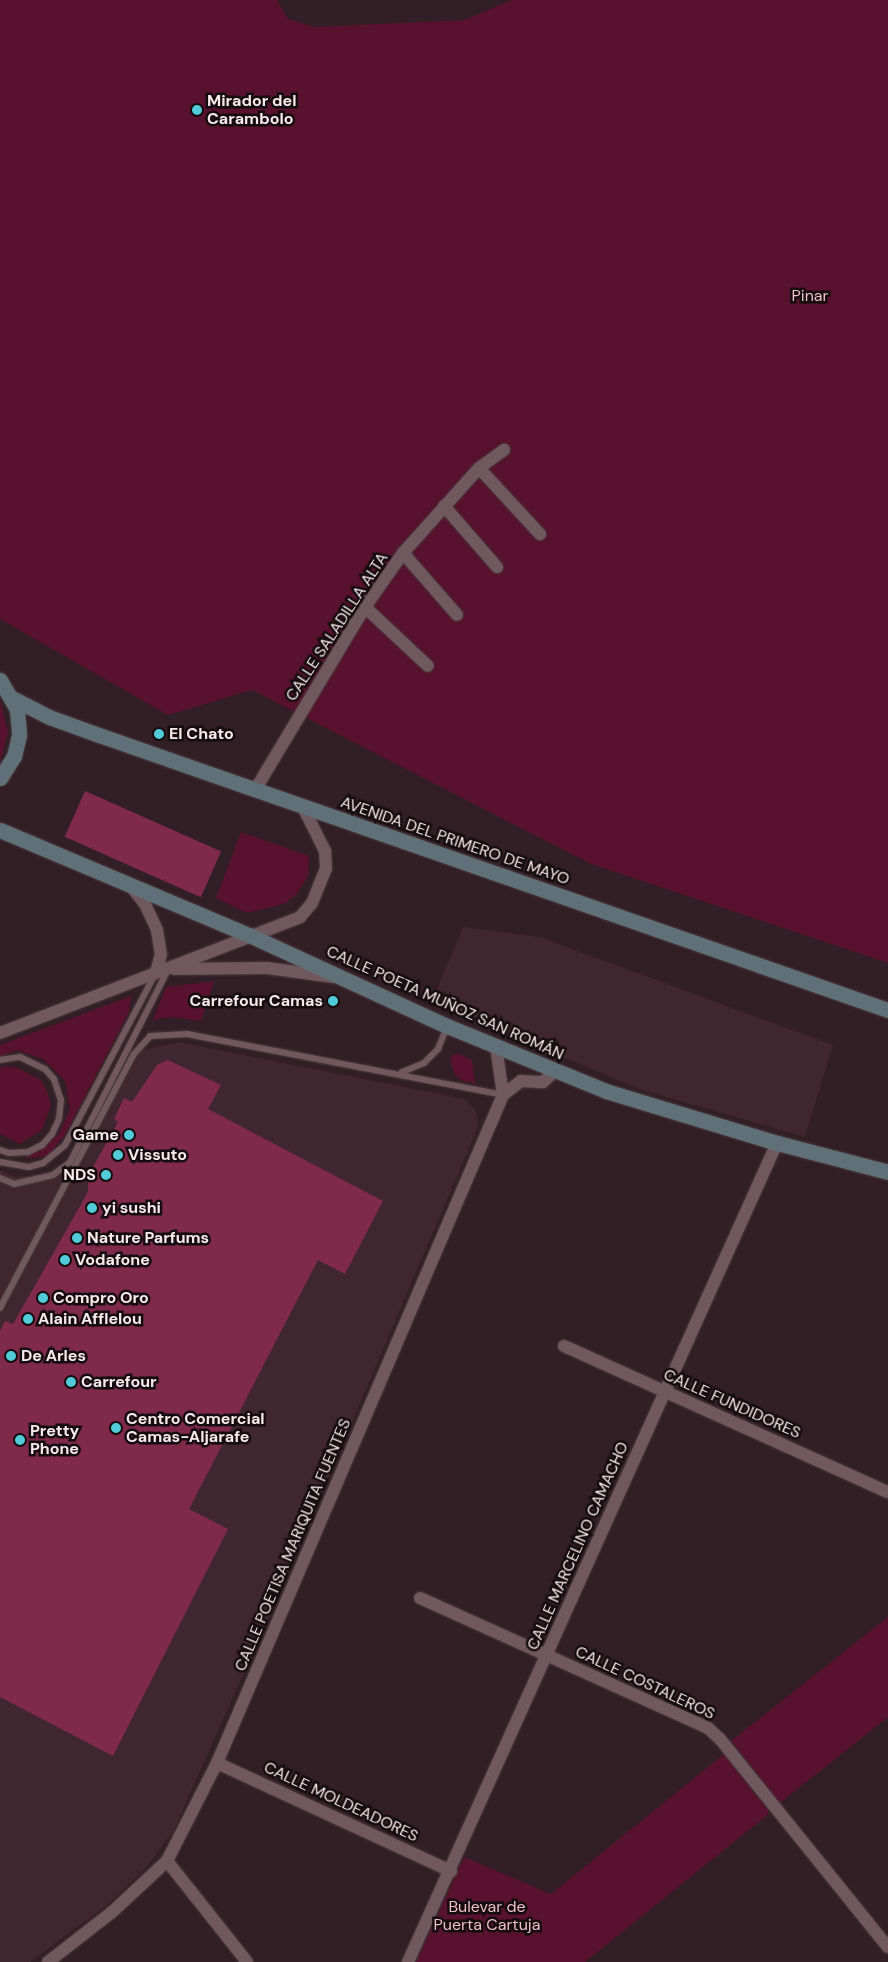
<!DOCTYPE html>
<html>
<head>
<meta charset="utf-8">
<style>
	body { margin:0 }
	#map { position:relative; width:888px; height:1962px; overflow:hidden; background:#321f25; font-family:"DM Sans",sans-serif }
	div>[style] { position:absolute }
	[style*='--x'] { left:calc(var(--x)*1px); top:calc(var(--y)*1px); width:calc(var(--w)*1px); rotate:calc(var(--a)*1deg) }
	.built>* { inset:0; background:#40262e }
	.green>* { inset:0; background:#58112e }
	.building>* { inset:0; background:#802a4b; transform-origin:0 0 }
	.roads { filter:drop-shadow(0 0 1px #4a3a3f) drop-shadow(0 0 1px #4a3a3f) }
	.service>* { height:6px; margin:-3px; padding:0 3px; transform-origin:3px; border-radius:3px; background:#6f585e }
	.minor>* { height:12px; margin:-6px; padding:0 6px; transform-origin:6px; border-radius:6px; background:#6f585e }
	.secondary>* { height:15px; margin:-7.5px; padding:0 7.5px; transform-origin:7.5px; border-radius:7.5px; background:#607078 }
	.dots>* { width:14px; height:14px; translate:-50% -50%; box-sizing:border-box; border:2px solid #140c0e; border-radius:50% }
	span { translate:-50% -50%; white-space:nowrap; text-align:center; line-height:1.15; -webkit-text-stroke:5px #140c0e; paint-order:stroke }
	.poi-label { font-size:16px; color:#f7e9ec; font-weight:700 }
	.left { translate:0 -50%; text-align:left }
	.right { translate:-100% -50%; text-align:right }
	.park-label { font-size:16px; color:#f2bfcd }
	.street-label { font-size:16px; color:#f7e9ec }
</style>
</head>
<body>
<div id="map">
	<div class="built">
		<div style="clip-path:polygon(463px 927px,540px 937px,833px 1045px,805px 1137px,639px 1089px,432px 1001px)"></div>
		<div style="clip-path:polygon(178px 1042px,465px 1099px,475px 1110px,479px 1125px,270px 1614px,173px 1832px,143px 1871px,106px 1906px,30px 1962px,0 1962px,0 1170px,16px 1177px,73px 1171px,141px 1050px)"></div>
	</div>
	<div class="green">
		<div style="clip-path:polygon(0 0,277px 0,288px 19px,314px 27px,465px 20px,511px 0,888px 0,888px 963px,591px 864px,252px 690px,168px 715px,0 619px)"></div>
		<div style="clip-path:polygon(0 700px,8px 733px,0 761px)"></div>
		<div style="clip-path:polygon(241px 832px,309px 856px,308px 876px,297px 894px,284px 904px,247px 913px,216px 898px)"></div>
		<div style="clip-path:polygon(214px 981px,201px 1021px,171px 1017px,153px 1020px,166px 987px)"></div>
		<div style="clip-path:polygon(131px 996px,129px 1012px,66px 1133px,49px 1155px,25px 1159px,58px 1135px,70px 1110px,65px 1081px,43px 1059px,16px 1050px,0 1057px,0 1045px)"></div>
		<div style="clip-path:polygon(457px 1053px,472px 1060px,475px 1083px,462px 1081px,454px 1074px,450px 1057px)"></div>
		<div style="clip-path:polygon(5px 1066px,18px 1068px,41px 1080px,48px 1093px,51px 1106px,42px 1130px,20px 1144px,0 1134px,0 1068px)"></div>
		<div style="clip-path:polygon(888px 1617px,888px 1717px,780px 1803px,731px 1741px)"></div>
		<div style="clip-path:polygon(724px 1754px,770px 1813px,585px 1962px,416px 1962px,464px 1857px,551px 1894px)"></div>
	</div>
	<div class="building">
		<div style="left:85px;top:791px;width:149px;height:50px;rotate:24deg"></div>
		<div style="clip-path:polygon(168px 1060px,221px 1085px,208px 1109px,383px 1201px,345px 1274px,318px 1260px,189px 1509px,228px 1529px,113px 1756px,0 1697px,0 1331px,5px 1321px,13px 1324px,88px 1192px,88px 1176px,118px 1122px,114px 1119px,124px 1098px,132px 1102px,157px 1065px)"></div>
	</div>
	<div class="roads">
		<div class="service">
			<div style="--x:0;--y:1060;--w:20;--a:-9"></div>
			<div style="--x:20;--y:1057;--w:28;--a:26"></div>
			<div style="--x:45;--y:1069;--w:13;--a:48"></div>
			<div style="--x:54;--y:1079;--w:22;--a:72"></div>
			<div style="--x:61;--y:1100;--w:19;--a:96"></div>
			<div style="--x:59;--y:1119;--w:17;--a:115"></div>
			<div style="--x:52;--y:1134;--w:15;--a:132"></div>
			<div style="--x:42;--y:1145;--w:16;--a:153"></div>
			<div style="--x:28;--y:1152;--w:19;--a:177"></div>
			<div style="--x:9;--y:1153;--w:9;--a:-162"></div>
			<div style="--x:402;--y:1072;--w:24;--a:-22"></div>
			<div style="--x:424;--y:1063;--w:20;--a:-45"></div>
			<div style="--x:438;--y:1049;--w:24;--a:-68"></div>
			<div style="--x:0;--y:1162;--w:29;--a:10"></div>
			<div style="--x:29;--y:1167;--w:15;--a:-16"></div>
			<div style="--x:43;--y:1163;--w:28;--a:-39"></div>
			<div style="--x:65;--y:1145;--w:193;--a:-62.2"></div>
			<div style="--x:0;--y:1178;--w:15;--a:23"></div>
			<div style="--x:14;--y:1184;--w:40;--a:-13"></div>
			<div style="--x:53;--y:1175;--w:21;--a:-37"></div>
			<div style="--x:70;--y:1162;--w:216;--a:-63"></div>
			<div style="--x:0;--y:1308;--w:287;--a:-62.2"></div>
			<div style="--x:134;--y:1054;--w:24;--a:-48"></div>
			<div style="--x:150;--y:1036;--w:37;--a:-3"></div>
			<div style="--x:187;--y:1034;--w:322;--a:10.9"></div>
		</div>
		<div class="minor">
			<div style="--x:479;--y:468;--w:90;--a:47.3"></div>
			<div style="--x:444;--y:506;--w:81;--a:49"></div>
			<div style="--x:403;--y:553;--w:82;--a:48.9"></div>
			<div style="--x:365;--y:607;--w:86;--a:43.1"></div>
			<div style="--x:255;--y:790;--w:214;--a:-59"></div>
			<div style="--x:365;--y:607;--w:66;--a:-54.9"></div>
			<div style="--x:403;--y:553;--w:114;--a:-48.2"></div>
			<div style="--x:479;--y:468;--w:31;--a:-36"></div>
			<div style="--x:130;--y:885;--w:24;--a:52"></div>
			<div style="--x:145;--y:904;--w:29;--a:65"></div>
			<div style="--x:157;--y:930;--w:24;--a:81"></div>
			<div style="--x:161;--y:954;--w:20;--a:105"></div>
			<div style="--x:174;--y:969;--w:93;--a:-0.6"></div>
			<div style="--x:267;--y:968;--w:67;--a:7.8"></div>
			<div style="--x:0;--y:1033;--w:322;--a:-21.1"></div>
			<div style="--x:300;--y:917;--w:18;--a:-49"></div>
			<div style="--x:312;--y:903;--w:37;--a:-68"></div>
			<div style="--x:326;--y:869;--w:18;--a:-93"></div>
			<div style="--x:325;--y:851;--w:49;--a:-116.6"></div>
			<div style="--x:496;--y:1046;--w:49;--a:81.9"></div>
			<div style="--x:564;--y:1346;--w:355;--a:24.3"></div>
			<div style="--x:420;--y:1598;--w:316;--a:24.3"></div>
			<div style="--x:708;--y:1728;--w:16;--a:43"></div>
			<div style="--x:720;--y:1739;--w:267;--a:51.1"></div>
			<div style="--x:217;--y:1763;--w:258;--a:24.8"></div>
			<div style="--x:167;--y:1861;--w:129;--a:51.6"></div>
			<div style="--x:48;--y:1962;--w:80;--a:-37.9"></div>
			<div style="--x:111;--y:1913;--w:76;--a:-42.9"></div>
			<div style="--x:167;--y:1861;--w:110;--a:-63"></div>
			<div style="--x:217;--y:1763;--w:727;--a:-66.82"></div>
			<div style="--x:503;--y:1095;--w:23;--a:-38"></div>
			<div style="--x:521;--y:1081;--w:22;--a:3"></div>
			<div style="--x:543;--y:1082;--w:16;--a:-43"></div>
			<div style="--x:408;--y:1962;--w:898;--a:-65.75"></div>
		</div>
		<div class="secondary">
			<div style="--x:0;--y:680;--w:34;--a:60"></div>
			<div style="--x:17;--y:710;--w:25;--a:85"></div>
			<div style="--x:19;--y:735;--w:22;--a:103"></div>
			<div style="--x:14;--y:756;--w:26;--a:122"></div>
			<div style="--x:12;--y:698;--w:42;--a:27.2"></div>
			<div style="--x:49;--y:717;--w:53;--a:19.8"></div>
			<div style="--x:99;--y:735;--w:836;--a:19.22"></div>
			<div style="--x:0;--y:830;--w:270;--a:22.9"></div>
			<div style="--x:249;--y:935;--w:218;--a:24.7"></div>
			<div style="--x:447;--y:1026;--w:172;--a:22.2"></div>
			<div style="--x:606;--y:1091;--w:179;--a:16.9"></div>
			<div style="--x:777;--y:1143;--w:115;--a:14.6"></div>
		</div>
	</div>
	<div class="dots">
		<div style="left:197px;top:110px;background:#52cbd9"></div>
		<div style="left:159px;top:734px;background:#52cbd9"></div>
		<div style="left:333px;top:1001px;background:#52cbd9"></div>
		<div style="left:129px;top:1135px;background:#52cbd9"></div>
		<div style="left:118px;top:1155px;background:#52cbd9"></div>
		<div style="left:106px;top:1175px;background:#52cbd9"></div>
		<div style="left:92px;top:1208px;background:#52cbd9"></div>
		<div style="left:77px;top:1238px;background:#52cbd9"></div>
		<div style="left:65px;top:1260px;background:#52cbd9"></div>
		<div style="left:43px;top:1298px;background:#52cbd9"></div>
		<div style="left:28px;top:1319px;background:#52cbd9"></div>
		<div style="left:11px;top:1356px;background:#52cbd9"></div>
		<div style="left:71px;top:1382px;background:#52cbd9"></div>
		<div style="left:116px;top:1428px;background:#52cbd9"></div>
		<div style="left:20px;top:1440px;background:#52cbd9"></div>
	</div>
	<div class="poi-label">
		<span class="left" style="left:207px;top:110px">Mirador del<br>Carambolo</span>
		<span class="left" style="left:169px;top:734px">El Chato</span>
		<span class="right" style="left:323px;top:1001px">Carrefour Camas</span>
		<span class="right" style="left:119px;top:1135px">Game</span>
		<span class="left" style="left:128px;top:1155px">Vissuto</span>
		<span class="right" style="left:96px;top:1175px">NDS</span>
		<span class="left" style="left:102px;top:1208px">yi sushi</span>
		<span class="left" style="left:87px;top:1238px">Nature Parfums</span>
		<span class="left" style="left:75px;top:1260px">Vodafone</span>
		<span class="left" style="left:53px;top:1298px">Compro Oro</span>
		<span class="left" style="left:38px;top:1319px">Alain Afflelou</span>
		<span class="left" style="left:21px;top:1356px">De Arles</span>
		<span class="left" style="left:81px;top:1382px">Carrefour</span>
		<span class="left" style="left:126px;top:1428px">Centro Comercial<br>Camas-Aljarafe</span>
		<span class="left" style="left:30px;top:1440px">Pretty<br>Phone</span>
	</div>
	<div class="park-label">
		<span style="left:810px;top:296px">Pinar</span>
		<span style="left:487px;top:1916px">Bulevar de<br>Puerta Cartuja</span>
	</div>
	<div class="street-label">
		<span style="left:337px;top:627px;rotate:-57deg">CALLE SALADILLA ALTA</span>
		<span style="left:455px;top:841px;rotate:19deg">AVENIDA DEL PRIMERO DE MAYO</span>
		<span style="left:445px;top:1003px;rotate:24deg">CALLE POETA MUÑOZ SAN ROMÁN</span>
		<span style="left:732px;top:1404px;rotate:24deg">CALLE FUNDIDORES</span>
		<span style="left:293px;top:1545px;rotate:-67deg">CALLE POETISA MARIQUITA FUENTES</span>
		<span style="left:578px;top:1546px;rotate:-66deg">CALLE MARCELINO CAMACHO</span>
		<span style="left:645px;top:1683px;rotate:25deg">CALLE COSTALEROS</span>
		<span style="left:341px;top:1802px;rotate:25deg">CALLE MOLDEADORES</span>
	</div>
</div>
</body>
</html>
